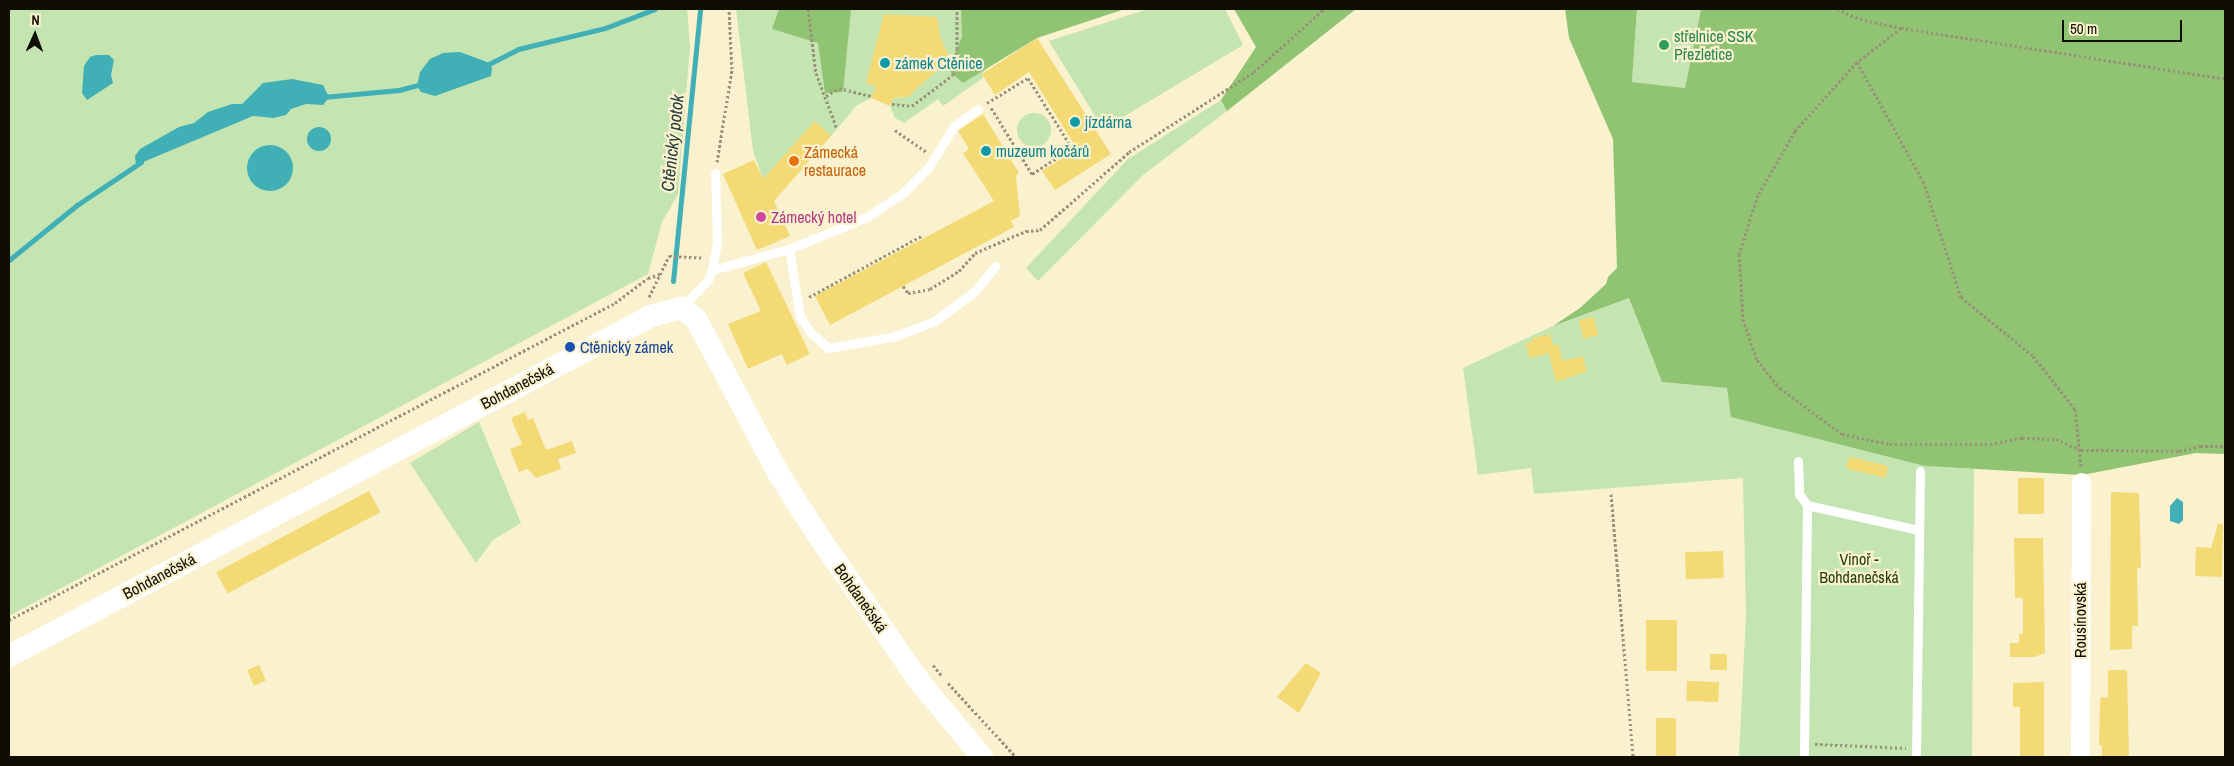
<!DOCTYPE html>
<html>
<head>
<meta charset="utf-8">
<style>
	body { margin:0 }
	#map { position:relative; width:2234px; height:766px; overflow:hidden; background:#faf1ce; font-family:"Archivo Narrow",sans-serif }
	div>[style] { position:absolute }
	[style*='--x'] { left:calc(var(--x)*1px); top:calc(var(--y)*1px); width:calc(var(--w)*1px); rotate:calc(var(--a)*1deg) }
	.green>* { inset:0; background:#c4e4b2 }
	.round { border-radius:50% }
	.forest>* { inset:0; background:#90c472 }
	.water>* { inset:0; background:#40afb6 }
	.stream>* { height:5px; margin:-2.5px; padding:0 2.5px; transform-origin:2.5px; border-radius:2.5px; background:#40afb6 }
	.building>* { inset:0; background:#f3da75; transform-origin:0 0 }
	.path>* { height:3px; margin-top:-1.5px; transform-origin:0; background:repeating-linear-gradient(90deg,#989279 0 2.5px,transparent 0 5px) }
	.service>* { height:9px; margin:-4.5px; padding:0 4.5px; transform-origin:4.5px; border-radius:4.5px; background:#fff }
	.minor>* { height:19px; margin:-9.5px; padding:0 9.5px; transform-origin:9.5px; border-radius:9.5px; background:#fff }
	.tertiary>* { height:22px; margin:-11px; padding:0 11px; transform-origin:11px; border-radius:11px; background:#fff }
	.dots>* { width:14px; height:14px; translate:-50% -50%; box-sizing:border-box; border:2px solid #faf1ce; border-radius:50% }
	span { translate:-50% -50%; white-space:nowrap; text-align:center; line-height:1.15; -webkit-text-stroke:4.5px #faf1ce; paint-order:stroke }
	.leisure-label { font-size:16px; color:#27864d }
	.left { translate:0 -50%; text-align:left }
	.culture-label { font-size:16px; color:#0d838f }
	.food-label { font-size:16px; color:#c56008 }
	.hotel-label { font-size:16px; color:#b23c85 }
	.transit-label { font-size:16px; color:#164399 }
	.street-label { font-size:16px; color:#100d03 }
	.park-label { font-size:16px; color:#1d3d02 }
	.water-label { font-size:18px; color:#253e40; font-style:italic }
	.frame { position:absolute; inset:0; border:10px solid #100d03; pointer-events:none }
	.north { position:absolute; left:10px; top:10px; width:50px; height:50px; -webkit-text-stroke:4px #faf1ce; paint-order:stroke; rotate:2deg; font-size:14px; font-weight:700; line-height:20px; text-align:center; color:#100d03 }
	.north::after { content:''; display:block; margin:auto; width:18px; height:22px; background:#100d03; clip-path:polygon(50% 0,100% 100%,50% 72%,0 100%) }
	.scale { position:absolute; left:2062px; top:20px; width:120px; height:22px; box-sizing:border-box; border:2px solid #100d03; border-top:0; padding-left:6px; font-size:15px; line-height:18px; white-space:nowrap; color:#100d03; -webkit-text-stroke:4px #faf1ce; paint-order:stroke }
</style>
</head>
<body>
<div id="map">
	<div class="green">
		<div style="clip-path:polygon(9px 9px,687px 9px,690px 47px,678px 194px,662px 222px,648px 274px,9px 616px)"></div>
		<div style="clip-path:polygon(736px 9px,1041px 9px,982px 74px,983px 78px,943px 106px,938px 99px,904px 123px,895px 118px,890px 106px,894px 98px,908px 97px,950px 58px,940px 37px,937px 17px,884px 15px,876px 86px,871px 98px,856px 106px,831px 136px,815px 121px,763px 179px,753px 151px)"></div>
		<div style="clip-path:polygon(1148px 9px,1225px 9px,1243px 45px,1103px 129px,1049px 41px)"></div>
		<div style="clip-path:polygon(1637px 9px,1701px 9px,1685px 88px,1632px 82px)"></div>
		<div style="clip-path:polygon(1221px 100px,1227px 111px,1143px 175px,1038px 281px,1026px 268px,1128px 159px)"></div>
		<div class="round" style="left:1017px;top:113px;width:34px;height:34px"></div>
		<div style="clip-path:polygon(1629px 298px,1662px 382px,1727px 388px,1925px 466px,1974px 469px,1972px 757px,1739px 757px,1746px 614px,1743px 478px,1534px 494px,1531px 468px,1478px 475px,1463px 368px,1553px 326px)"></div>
		<div style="clip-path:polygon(479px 422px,521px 523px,493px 540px,476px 563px,410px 463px)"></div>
	</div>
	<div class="forest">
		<div style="clip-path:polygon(779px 9px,851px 9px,843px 92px,825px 93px,818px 43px,772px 29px)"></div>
		<div style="clip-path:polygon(961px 9px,1125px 9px,1037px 38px,963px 83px,948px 70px,962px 37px)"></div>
		<div style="clip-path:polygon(1234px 9px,1356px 9px,1227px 111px,1221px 100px,1256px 47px)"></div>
		<div style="clip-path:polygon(1565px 9px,1637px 9px,1632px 82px,1685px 88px,1701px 9px,2225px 9px,2225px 454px,2196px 453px,2082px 475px,1925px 466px,1731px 417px,1727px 388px,1662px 382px,1629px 298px,1553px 326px,1580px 308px,1606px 284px,1608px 277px,1617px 268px,1613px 139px,1569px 38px)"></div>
	</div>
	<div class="water">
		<div style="clip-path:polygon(460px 52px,487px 62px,492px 68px,491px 76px,435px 96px,421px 92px,417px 86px,420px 72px,430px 59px,443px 53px)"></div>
		<div style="clip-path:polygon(96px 55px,109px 55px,114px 60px,111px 75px,113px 83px,87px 100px,82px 93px,84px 66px,90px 57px)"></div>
		<div style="clip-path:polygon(292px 79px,323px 85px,329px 97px,323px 105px,306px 104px,291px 109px,286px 115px,273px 118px,253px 116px,136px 165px,135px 156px,140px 149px,179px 127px,194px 123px,208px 112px,232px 104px,242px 104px,263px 83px)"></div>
		<div class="round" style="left:307px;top:127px;width:24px;height:24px"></div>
		<div class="round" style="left:247px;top:145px;width:46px;height:46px"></div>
		<div style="clip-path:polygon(2177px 498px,2183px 502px,2183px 520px,2179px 524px,2170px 521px,2170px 506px)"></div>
	</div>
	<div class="stream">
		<div style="--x:485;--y:66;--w:37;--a:-27"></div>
		<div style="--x:518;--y:49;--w:89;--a:-13.6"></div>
		<div style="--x:605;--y:28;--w:53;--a:-20.8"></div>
		<div style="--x:323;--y:97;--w:76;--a:-5.3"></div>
		<div style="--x:399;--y:90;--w:23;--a:-15"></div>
		<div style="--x:9;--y:260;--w:87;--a:-39"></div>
		<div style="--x:77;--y:205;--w:77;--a:-33.9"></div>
		<div style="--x:673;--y:281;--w:273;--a:-84.3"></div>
	</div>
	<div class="building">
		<div style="clip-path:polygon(884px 14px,937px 17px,940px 37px,950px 58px,908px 97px,894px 98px,890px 106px,871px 98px,876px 86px,866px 83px)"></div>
		<div style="clip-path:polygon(1037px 38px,1111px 154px,1055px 190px,1042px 171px,1077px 149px,1029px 72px,995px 95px,982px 74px)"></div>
		<div style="clip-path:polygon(983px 114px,1019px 173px,1016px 176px,1020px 216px,1011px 221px,1014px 227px,830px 325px,815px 296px,994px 201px,963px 153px,969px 149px,958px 131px)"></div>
		<div style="clip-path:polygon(815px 121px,831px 136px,774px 201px,790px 236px,757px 250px,723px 174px,754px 160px,763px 179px)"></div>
		<div style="clip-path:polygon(766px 262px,810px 354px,787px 365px,782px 354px,748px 369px,728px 324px,761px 311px,743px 273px)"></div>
		<div style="left:1594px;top:317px;width:19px;height:15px;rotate:78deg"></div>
		<div style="clip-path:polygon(1550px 334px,1553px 345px,1558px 344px,1563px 361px,1583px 356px,1587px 371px,1556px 382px,1549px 353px,1529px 358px,1526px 343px,1533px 342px,1532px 338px)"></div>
		<div style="clip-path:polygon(525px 412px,528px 420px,533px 418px,546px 450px,572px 441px,576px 453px,558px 459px,561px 469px,536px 478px,528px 469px,519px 472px,510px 449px,522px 444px,511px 418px)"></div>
		<div style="left:1849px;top:457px;width:40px;height:12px;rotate:13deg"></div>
		<div style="left:2018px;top:478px;width:26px;height:36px"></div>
		<div style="left:369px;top:491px;width:24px;height:173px;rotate:62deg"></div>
		<div style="clip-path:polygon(2111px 492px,2139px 493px,2141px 568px,2137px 568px,2138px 626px,2132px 626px,2132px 649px,2110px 650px)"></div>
		<div style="clip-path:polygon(2218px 524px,2223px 524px,2222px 577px,2195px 576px,2196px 547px,2211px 548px)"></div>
		<div style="clip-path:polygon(2014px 538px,2043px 538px,2045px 653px,2034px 657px,2010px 657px,2010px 643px,2019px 643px,2019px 634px,2023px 634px,2023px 598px,2015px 598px,2015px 592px)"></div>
		<div style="left:1723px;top:551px;width:27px;height:38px;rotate:88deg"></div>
		<div style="left:1646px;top:620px;width:31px;height:51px"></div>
		<div style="left:1727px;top:654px;width:16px;height:17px;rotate:90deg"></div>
		<div style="clip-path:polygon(1306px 663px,1321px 673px,1299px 713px,1277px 697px)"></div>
		<div style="left:259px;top:665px;width:17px;height:13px;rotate:66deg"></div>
		<div style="clip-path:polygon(2108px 670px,2127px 670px,2129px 757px,2102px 757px,2102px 746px,2099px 745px,2100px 705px,2101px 697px,2108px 698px)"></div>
		<div style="left:1687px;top:681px;width:32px;height:20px;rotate:2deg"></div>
		<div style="clip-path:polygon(2044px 682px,2044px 756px,2020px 756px,2020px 707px,2013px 707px,2013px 683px)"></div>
		<div style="left:1656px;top:718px;width:20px;height:39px"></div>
	</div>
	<div class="path">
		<div style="--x:808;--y:9;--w:64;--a:82.9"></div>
		<div style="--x:816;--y:73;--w:60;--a:69.4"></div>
		<div style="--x:1837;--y:9;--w:25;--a:23"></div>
		<div style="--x:1860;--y:19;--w:42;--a:12.4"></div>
		<div style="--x:1901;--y:28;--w:328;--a:8.9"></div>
		<div style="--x:1901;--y:28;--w:56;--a:142.3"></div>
		<div style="--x:1857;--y:62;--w:93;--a:131.9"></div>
		<div style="--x:1795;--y:131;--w:74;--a:120"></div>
		<div style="--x:1758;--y:195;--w:62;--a:107.9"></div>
		<div style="--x:1739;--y:254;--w:65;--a:86.5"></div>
		<div style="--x:1743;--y:319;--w:43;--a:71.1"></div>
		<div style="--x:1757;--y:360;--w:36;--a:51"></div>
		<div style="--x:1780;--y:388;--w:77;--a:36.6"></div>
		<div style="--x:1842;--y:434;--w:49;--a:11.8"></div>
		<div style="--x:1890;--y:444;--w:100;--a:0"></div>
		<div style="--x:1990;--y:444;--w:33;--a:-11"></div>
		<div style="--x:2022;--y:438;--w:34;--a:2"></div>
		<div style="--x:2056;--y:439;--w:27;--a:24"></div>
		<div style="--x:2081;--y:450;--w:98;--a:0.6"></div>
		<div style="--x:2179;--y:451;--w:22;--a:-13"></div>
		<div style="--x:2200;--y:446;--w:25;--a:0"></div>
		<div style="--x:1857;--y:62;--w:136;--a:61"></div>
		<div style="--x:1923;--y:181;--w:122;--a:71.9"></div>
		<div style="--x:1961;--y:297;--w:93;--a:39.3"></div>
		<div style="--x:2033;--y:356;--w:68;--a:51.6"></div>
		<div style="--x:2075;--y:409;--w:58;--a:84.1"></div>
		<div style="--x:826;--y:96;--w:15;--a:-32"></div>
		<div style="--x:839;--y:88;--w:33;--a:14"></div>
		<div style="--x:987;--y:103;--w:48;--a:-31.4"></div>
		<div style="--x:1028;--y:78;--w:83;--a:57.8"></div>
		<div style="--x:1072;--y:148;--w:48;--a:147"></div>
		<div style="--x:1032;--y:174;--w:80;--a:-121.7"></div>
		<div style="--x:892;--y:104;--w:20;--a:6"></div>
		<div style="--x:912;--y:106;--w:51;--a:-37.1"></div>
		<div style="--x:953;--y:75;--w:26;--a:-81"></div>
		<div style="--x:957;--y:49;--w:40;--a:-90"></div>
		<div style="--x:895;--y:130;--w:38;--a:35"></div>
		<div style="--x:717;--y:162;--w:94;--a:-80.8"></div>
		<div style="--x:732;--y:69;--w:60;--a:-92.9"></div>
		<div style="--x:903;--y:286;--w:9;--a:54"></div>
		<div style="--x:908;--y:293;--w:22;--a:-10"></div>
		<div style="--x:930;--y:289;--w:34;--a:-32"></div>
		<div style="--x:959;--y:271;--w:24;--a:-48"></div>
		<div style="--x:975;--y:253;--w:56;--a:-23.3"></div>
		<div style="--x:1026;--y:231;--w:14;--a:-4"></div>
		<div style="--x:1040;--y:230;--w:118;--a:-41.2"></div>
		<div style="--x:1129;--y:152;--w:148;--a:-32.6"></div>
		<div style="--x:1254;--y:72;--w:94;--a:-42"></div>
		<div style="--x:649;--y:297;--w:46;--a:-64"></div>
		<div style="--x:669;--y:256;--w:35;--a:3"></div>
		<div style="--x:809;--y:297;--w:130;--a:-28.5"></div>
		<div style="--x:1611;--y:494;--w:264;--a:85.2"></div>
		<div style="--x:9;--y:620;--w:684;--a:-27.61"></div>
		<div style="--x:615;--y:303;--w:41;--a:-37.1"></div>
		<div style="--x:648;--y:278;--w:13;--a:-18"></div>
		<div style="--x:933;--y:665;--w:14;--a:51"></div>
		<div style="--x:948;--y:683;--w:100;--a:47.4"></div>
		<div style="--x:1815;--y:744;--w:91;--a:2.5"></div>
	</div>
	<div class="service">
		<div style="--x:789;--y:249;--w:69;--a:80.8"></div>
		<div style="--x:800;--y:317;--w:19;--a:55"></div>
		<div style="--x:811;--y:333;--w:23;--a:41"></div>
		<div style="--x:828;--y:348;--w:65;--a:-9.8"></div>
		<div style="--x:892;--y:337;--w:44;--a:-20.1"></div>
		<div style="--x:933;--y:322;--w:49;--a:-35.9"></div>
		<div style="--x:973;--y:293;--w:35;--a:-50"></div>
		<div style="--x:712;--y:270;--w:80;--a:-15.3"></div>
		<div style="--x:789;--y:249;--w:84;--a:-22.3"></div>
		<div style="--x:867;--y:217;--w:43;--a:-33.7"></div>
		<div style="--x:903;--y:193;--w:35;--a:-45"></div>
		<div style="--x:928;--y:168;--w:49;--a:-58.2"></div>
		<div style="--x:954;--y:126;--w:29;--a:-35"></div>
		<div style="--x:681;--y:308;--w:39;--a:-46"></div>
		<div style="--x:708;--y:280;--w:11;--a:-68"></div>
		<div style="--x:712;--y:270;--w:27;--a:-80"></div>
		<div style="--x:717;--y:243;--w:70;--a:-91.6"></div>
		<div style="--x:1798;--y:461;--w:33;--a:88"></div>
		<div style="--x:1799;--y:494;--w:14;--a:54"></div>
		<div style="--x:1807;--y:505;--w:252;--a:90.7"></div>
		<div style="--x:1807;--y:505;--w:115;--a:12.6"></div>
		<div style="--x:1916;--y:757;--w:286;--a:-89.2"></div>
	</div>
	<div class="minor">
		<div style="--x:2080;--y:757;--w:275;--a:-89.8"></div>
	</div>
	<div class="tertiary">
		<div style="--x:9;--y:656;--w:726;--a:-27.91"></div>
		<div style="--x:651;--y:316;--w:31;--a:-15"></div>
		<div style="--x:681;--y:308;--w:19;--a:36"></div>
		<div style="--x:696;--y:319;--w:172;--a:61.9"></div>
		<div style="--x:777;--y:471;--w:75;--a:57.6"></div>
		<div style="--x:817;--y:534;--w:179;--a:55.2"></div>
		<div style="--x:919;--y:681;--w:99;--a:50.3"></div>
	</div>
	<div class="dots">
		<div style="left:1664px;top:45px;background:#2e9e5b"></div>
		<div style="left:885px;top:63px;background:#0f9aa8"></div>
		<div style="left:1075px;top:122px;background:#0f9aa8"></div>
		<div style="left:986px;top:151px;background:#0f9aa8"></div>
		<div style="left:794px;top:161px;background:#e8710a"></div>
		<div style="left:761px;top:217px;background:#d1479c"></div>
		<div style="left:570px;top:347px;background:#1a4fb4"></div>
	</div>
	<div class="leisure-label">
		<span class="left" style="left:1674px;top:45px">střelnice SSK<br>Přezletice</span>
	</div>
	<div class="culture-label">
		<span class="left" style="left:895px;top:63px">zámek Ctěnice</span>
		<span class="left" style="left:1085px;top:122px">jízdárna</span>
		<span class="left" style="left:996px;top:151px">muzeum kočárů</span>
	</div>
	<div class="food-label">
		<span class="left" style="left:804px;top:161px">Zámecká<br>restaurace</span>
	</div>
	<div class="hotel-label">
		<span class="left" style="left:771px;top:217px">Zámecký hotel</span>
	</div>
	<div class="transit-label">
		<span class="left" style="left:580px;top:347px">Ctěnický zámek</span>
	</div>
	<div class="street-label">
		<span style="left:517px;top:386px;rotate:-28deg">Bohdanečská</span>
		<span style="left:159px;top:576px;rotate:-28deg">Bohdanečská</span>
		<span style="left:861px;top:598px;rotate:55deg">Bohdanečská</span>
		<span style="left:2080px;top:620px;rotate:-90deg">Rousínovská</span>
	</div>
	<div class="park-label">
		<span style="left:1859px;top:568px">Vinoř -<br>Bohdanečská</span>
	</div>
	<div class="water-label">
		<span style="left:673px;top:143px;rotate:-84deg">Ctěnický potok</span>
	</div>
	<div class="frame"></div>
	<div class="north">N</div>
	<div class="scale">50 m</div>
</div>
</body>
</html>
